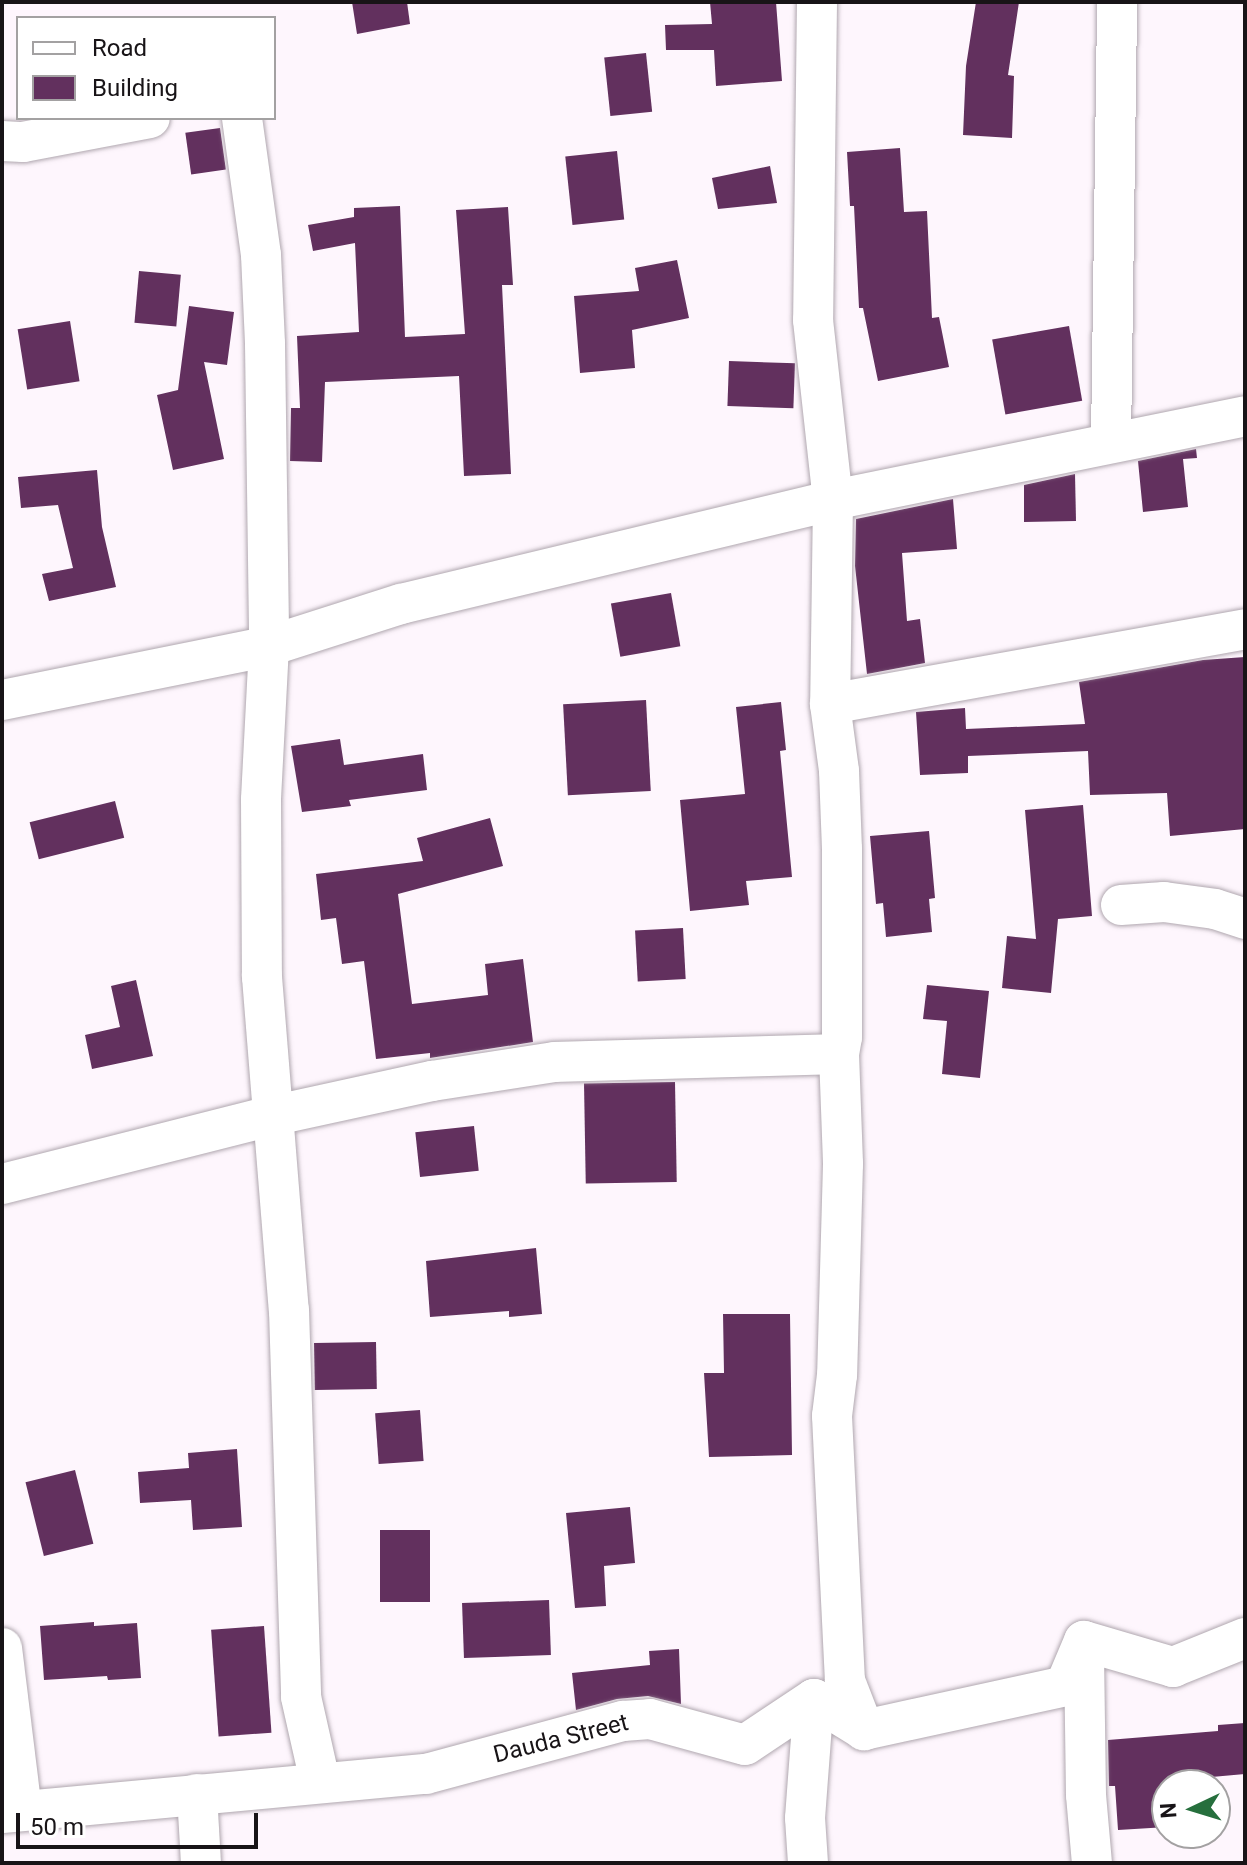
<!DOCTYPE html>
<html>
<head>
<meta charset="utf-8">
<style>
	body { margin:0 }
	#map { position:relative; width:1247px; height:1865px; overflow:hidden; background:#fef6fd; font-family:Roboto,sans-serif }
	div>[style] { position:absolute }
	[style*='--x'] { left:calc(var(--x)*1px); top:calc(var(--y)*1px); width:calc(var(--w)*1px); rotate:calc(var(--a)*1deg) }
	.building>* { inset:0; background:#62305e; transform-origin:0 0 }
	.roads { filter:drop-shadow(0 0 2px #b0a7af) drop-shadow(0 0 2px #b0a7af) }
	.minor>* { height:40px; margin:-20px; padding:0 20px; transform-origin:20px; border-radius:20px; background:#fff }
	span { translate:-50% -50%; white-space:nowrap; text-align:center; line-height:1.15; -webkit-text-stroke:8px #fff; paint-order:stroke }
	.street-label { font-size:24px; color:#181417 }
	.frame { position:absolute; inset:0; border:4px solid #181417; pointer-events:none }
	.legend { position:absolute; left:16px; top:16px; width:260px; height:104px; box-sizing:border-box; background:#fff; border:2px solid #a3a1a2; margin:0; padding:10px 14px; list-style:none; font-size:24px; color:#181417 }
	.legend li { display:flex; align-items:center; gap:16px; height:40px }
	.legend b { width:40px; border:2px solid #a3a1a2 }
	.north { position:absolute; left:1151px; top:1769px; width:80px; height:80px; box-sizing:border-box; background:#fff; border:2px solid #a3a1a2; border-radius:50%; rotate:266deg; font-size:22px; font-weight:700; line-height:32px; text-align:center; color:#181417 }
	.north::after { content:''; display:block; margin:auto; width:28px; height:36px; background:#266f3d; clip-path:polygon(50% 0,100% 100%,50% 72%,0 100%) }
	.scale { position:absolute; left:16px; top:1813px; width:242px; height:36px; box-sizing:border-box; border:4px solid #181417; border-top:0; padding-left:10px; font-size:24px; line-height:28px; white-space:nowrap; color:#181417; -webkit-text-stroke:6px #fff; paint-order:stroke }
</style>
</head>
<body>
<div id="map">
	<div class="building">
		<div style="clip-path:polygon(352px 2px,407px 2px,410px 24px,357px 34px)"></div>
		<div style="clip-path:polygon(710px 2px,776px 2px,782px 81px,716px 86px,714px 50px,666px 50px,665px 25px,712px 24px)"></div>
		<div style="clip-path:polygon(976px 2px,1019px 2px,1008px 75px,1014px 76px,1012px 138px,963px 135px,966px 66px)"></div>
		<div style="left:646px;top:53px;width:59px;height:42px;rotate:84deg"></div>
		<div style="left:220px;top:128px;width:42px;height:35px;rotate:82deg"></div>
		<div style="clip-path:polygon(900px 148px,904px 212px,927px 211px,932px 318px,939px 317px,949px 367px,878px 381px,863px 308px,859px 308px,854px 206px,850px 206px,847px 152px)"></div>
		<div style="left:617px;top:151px;width:69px;height:52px;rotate:84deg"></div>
		<div style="clip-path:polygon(770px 166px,777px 203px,718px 209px,712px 178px)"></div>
		<div style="clip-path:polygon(400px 206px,405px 337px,465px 334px,456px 210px,508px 207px,513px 285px,502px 285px,511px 474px,464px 476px,459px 376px,325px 382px,322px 462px,290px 461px,291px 408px,300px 408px,297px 336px,359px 332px,355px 243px,313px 251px,308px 225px,354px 217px,354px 208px)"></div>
		<div style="clip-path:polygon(677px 260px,689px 318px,632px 330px,635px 368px,580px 373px,574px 296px,639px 291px,635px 268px)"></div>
		<div style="left:139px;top:271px;width:42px;height:52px;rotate:5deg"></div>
		<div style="clip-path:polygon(189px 306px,234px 312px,227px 365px,204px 362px,224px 459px,173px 470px,157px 395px,178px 390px)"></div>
		<div style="left:70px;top:321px;width:61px;height:53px;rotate:81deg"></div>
		<div style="left:1069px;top:326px;width:76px;height:78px;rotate:80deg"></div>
		<div style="left:729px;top:361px;width:66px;height:45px;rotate:2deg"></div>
		<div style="clip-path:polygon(1196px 449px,1197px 458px,1183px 459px,1188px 507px,1143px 512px,1138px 461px)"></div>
		<div style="clip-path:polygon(97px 470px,102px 527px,116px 587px,49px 601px,42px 574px,73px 568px,58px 505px,21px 508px,18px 477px)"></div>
		<div style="clip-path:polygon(1075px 474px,1076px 521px,1024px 522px,1024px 485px)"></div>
		<div style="clip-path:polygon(953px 499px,957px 549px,902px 553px,907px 621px,920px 619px,925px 663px,867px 674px,855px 566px,856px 519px)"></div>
		<div style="left:671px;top:593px;width:54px;height:61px;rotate:80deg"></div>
		<div style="clip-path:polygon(1245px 657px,1245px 829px,1170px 836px,1167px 793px,1090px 795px,1088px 751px,968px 756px,968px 773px,920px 775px,916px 712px,965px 708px,966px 729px,1085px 724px,1079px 682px,1203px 660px)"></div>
		<div style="left:646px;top:700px;width:91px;height:83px;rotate:87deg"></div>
		<div style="clip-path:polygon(781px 702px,786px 750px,780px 751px,792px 877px,746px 881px,749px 905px,690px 911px,680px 800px,745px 794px,736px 707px)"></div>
		<div style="clip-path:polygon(340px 739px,344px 765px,423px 754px,427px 790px,349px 800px,351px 806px,302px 812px,291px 746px)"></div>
		<div style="left:115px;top:801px;width:38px;height:88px;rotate:76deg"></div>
		<div style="clip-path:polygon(1083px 805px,1092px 916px,1058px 919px,1051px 993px,1002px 988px,1007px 936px,1036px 939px,1025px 810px)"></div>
		<div style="clip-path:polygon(490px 818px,503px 866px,398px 894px,412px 1004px,488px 995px,485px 964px,523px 959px,533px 1042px,430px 1058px,430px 1053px,376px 1059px,364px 961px,342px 964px,336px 918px,321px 920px,316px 874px,423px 861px,417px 838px)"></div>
		<div style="clip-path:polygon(929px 831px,935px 898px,929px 899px,932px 932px,886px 937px,883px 903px,876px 904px,870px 836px)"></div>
		<div style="left:683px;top:928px;width:51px;height:48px;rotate:87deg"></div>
		<div style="clip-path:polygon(136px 980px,153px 1056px,92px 1069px,85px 1035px,120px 1027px,111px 986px)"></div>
		<div style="clip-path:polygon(927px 985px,989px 991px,980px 1078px,942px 1074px,947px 1021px,923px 1019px)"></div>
		<div style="left:675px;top:1082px;width:100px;height:91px;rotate:89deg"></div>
		<div style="left:474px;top:1126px;width:45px;height:59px;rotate:84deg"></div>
		<div style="clip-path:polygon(536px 1248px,542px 1314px,509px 1317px,509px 1311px,430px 1317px,426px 1261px)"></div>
		<div style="clip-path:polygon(723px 1314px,790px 1314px,792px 1455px,709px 1457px,704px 1373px,724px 1373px)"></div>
		<div style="left:376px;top:1342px;width:47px;height:62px;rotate:89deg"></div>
		<div style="left:420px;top:1410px;width:51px;height:45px;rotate:86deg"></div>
		<div style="clip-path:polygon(237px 1449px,242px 1527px,193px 1530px,191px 1500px,140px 1503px,138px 1472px,189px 1468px,188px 1453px)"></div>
		<div style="left:75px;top:1470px;width:76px;height:51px;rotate:76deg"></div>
		<div style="clip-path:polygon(630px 1507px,635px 1563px,604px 1566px,606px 1606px,575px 1608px,566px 1513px)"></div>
		<div style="left:430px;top:1530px;width:72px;height:50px;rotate:90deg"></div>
		<div style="left:549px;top:1600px;width:55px;height:87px;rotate:88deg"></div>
		<div style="clip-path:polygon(94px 1622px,94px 1626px,137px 1623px,141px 1678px,108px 1680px,107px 1676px,44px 1680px,40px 1626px)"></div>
		<div style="left:264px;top:1626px;width:107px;height:53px;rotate:86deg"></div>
		<div style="clip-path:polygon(679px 1649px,681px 1704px,648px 1696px,617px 1699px,576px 1710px,572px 1673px,650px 1665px,649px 1651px)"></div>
		<div style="clip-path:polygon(1245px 1723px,1245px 1774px,1167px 1781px,1167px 1827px,1118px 1830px,1115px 1786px,1109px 1786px,1108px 1740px,1218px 1731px,1218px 1725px)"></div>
	</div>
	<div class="roads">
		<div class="minor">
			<div style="--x:817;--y:2;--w:318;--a:90.7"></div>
			<div style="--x:813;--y:320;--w:181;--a:83.7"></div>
			<div style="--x:833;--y:500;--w:204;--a:90.8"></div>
			<div style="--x:830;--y:704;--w:68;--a:82.3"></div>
			<div style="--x:839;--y:771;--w:78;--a:87.8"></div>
			<div style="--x:842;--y:849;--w:188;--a:90"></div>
			<div style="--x:842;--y:1037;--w:17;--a:100"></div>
			<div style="--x:839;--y:1054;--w:110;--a:87.9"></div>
			<div style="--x:843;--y:1164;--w:211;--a:91.6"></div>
			<div style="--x:837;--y:1375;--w:41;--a:97"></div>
			<div style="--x:832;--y:1416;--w:265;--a:87.2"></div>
			<div style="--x:845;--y:1681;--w:53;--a:68.8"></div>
			<div style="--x:242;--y:118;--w:138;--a:82.1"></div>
			<div style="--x:261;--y:255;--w:89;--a:87.4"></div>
			<div style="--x:265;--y:344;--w:302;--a:89.2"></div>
			<div style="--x:269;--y:646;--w:154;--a:93"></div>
			<div style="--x:261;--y:800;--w:177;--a:89.7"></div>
			<div style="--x:262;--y:977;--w:334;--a:85.4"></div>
			<div style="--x:289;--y:1310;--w:387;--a:88.2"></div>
			<div style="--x:301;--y:1697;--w:86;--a:77.3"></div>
			<div style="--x:2;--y:141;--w:21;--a:3"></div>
			<div style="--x:23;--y:142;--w:129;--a:-10.7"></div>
			<div style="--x:1111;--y:441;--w:439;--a:-89.2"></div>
			<div style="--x:2;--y:700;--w:272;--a:-11.4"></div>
			<div style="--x:269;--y:646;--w:139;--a:-17.7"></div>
			<div style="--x:401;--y:604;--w:444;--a:-13.5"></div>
			<div style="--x:833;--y:500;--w:420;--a:-11.5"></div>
			<div style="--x:830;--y:704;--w:422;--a:-10.2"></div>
			<div style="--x:1121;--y:905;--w:43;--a:-4"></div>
			<div style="--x:1164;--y:902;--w:51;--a:7.8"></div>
			<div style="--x:1215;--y:909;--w:32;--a:18"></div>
			<div style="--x:2;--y:1184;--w:277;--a:-14.2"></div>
			<div style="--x:271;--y:1116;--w:165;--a:-12.3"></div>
			<div style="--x:432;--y:1081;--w:124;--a:-8.8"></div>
			<div style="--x:555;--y:1062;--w:284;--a:-1.6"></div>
			<div style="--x:2;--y:1648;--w:163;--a:83"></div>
			<div style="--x:1084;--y:1653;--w:142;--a:89.2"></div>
			<div style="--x:1086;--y:1795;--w:68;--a:85"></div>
			<div style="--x:197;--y:1794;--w:69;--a:86.7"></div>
			<div style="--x:2;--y:1813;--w:426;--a:-5.3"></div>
			<div style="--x:426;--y:1774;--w:204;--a:-15.1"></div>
			<div style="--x:623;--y:1721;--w:27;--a:-4"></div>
			<div style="--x:650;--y:1719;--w:98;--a:15.3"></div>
			<div style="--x:745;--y:1745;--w:83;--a:-33.7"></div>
			<div style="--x:814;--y:1699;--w:59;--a:31.8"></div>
			<div style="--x:864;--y:1730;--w:206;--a:-12.3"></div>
			<div style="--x:1065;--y:1686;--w:49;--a:-67.1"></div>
			<div style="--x:1084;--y:1641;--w:93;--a:16.3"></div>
			<div style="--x:1173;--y:1667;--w:78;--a:-21.9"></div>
			<div style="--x:808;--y:1863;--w:45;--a:-93.8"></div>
			<div style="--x:805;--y:1818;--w:119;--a:-85.7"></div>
		</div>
	</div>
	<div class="street-label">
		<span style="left:561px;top:1739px;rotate:-14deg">Dauda Street</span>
	</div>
	<div class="frame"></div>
	<ul class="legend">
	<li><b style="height:10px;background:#fff"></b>Road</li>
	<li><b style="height:22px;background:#62305e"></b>Building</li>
	</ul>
	<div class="north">N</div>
	<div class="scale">50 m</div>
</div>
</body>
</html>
